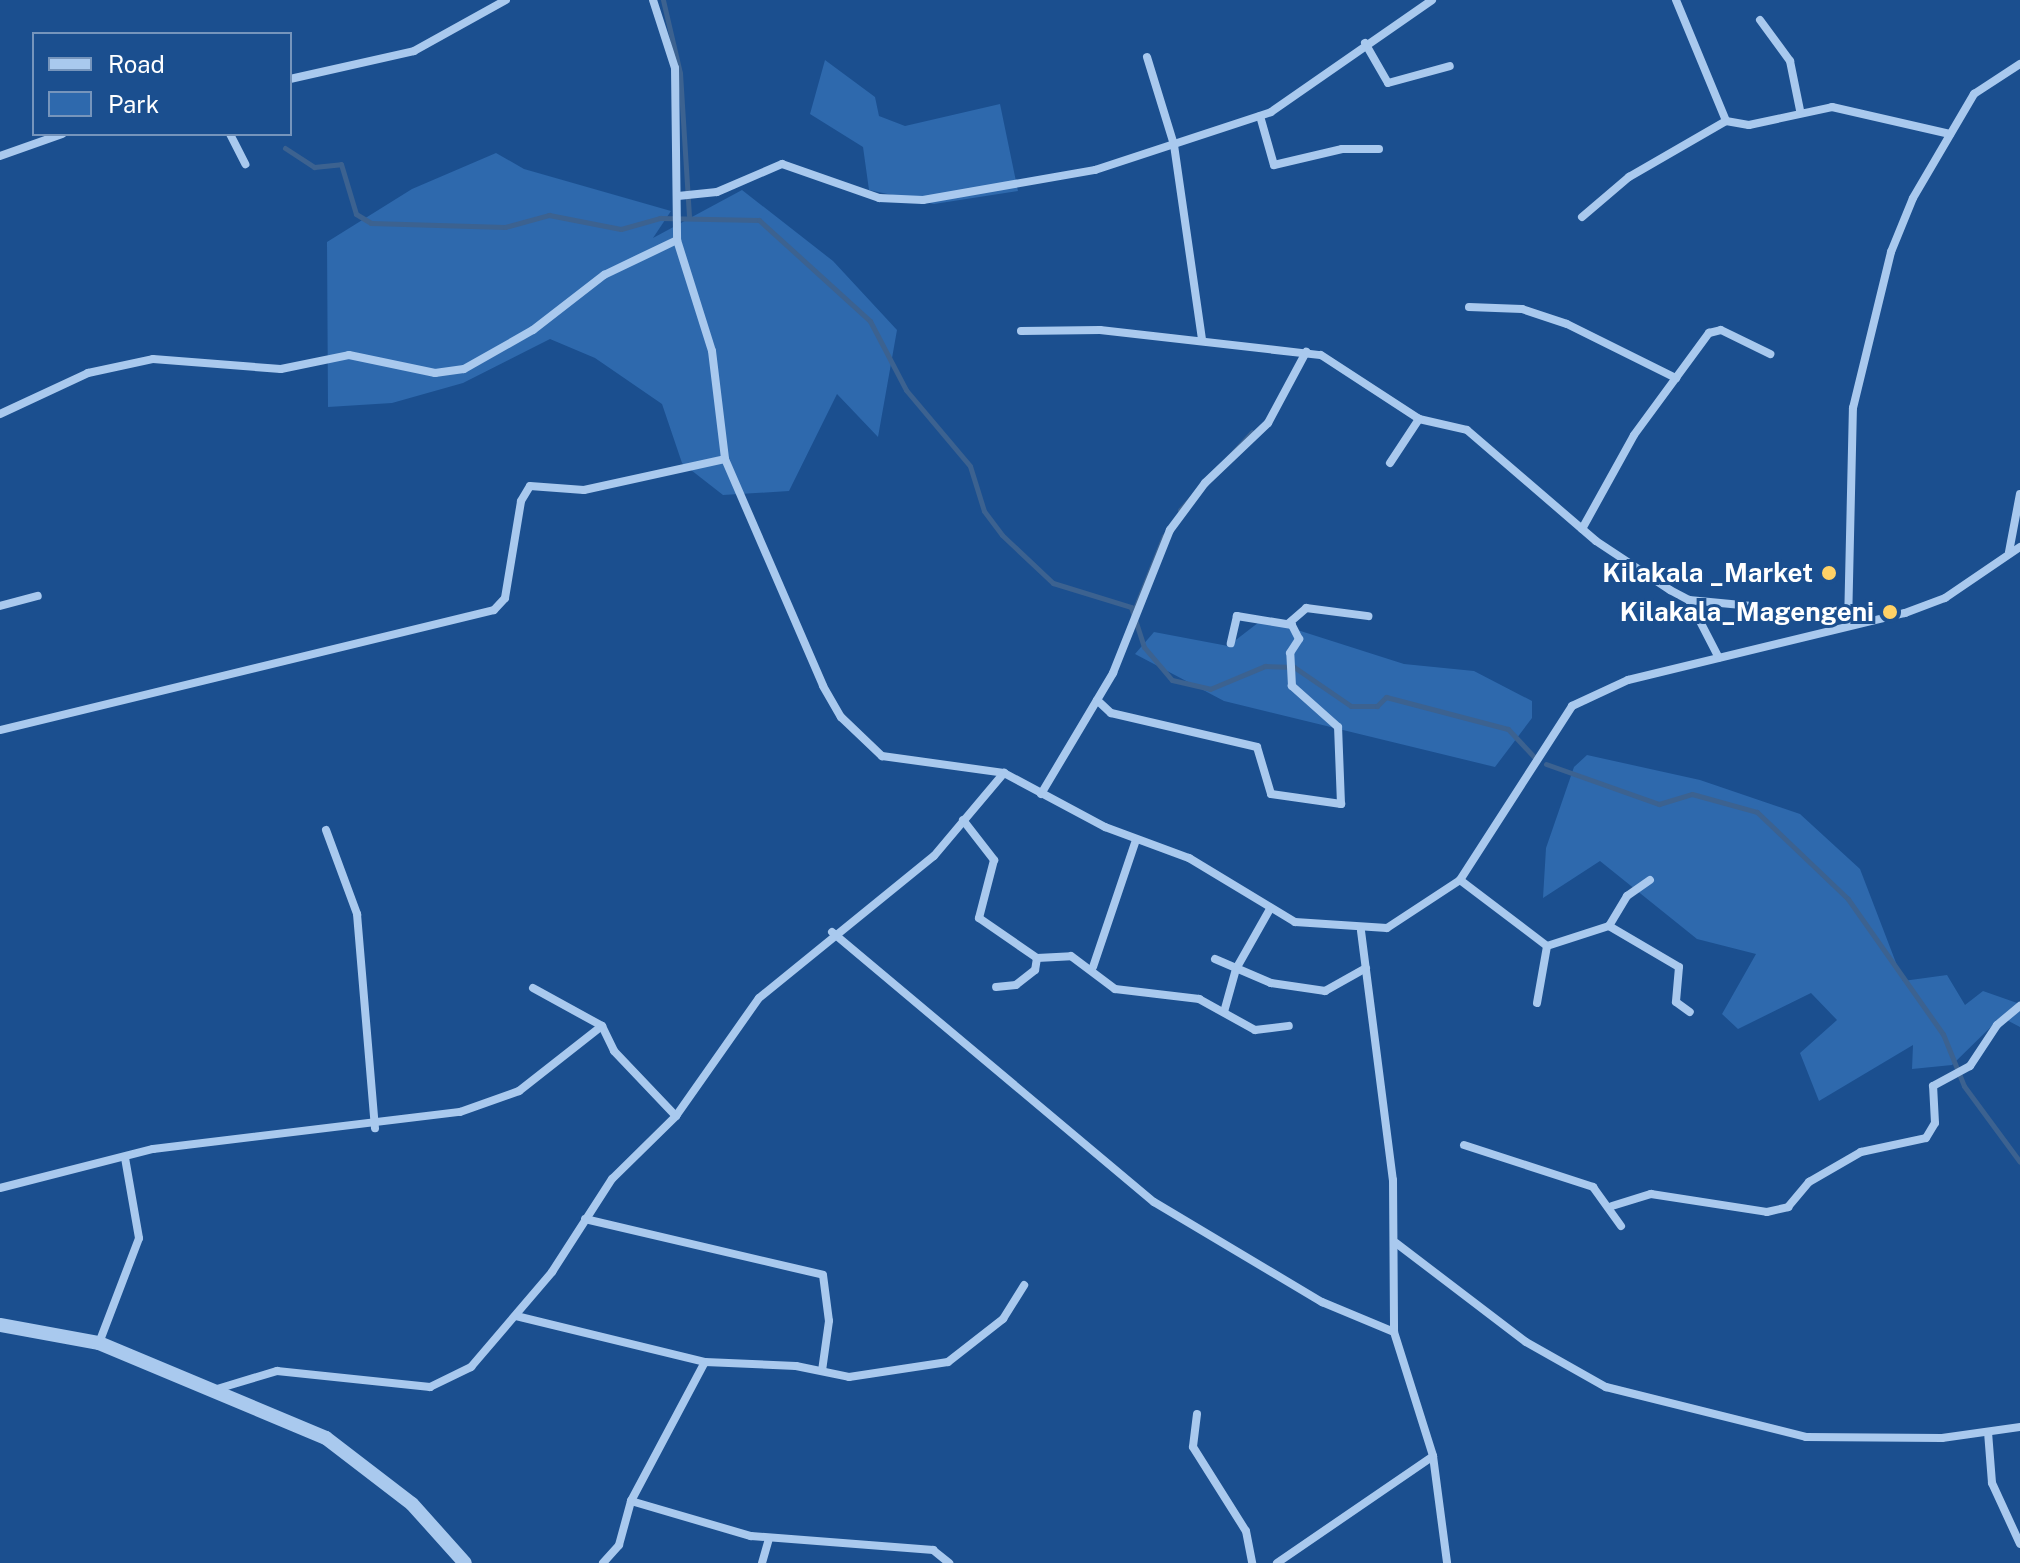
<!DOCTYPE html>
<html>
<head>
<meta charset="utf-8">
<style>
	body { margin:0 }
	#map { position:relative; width:2020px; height:1563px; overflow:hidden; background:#1b4f8f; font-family:"Public Sans",sans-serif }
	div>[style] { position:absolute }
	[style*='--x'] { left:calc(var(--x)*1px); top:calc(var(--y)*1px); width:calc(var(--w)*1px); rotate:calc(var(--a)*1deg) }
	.green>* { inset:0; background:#2e69ad }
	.stream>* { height:5px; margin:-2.5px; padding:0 2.5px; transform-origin:2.5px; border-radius:2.5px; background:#3c6290 }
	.minor>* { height:8px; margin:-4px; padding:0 4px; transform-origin:4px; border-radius:4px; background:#a9c9ee }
	.tertiary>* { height:14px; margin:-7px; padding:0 7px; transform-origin:7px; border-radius:7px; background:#a9c9ee }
	.dots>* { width:22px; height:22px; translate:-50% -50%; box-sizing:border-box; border:4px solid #1b4f8f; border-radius:50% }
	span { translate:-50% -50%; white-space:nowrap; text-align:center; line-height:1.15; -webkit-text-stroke:6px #1b4f8f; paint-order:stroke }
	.poi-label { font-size:26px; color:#fff; font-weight:700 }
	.right { translate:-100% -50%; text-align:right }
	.legend { position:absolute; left:32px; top:32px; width:260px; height:104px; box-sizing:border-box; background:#1b4f8f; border:2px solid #7695bc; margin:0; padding:10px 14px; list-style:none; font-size:24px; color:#fff }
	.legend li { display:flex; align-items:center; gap:16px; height:40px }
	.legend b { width:40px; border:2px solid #7695bc }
</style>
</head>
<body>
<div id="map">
	<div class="green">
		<div style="clip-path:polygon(825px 60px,875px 97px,879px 116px,905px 126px,1000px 104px,1018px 191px,934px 204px,869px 190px,863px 147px,810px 114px)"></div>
		<div style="clip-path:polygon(496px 153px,524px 169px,671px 211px,653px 238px,742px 190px,833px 261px,897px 330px,878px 437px,837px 394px,789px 491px,723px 495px,682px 463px,662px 404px,595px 358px,550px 339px,463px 383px,392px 403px,328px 407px,327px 242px,412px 189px)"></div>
		<div style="clip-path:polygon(1263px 619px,1404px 664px,1474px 671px,1532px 701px,1532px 718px,1495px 767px,1224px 701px,1135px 654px,1154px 632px,1228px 646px)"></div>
		<div style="clip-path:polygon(1587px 755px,1700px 780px,1800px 814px,1860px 869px,1903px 981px,1947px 975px,1965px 1005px,1983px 991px,2020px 1004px,2020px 1027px,2001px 1017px,1952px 1065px,1912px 1069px,1913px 1045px,1819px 1101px,1800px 1053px,1837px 1020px,1811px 993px,1738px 1029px,1722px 1014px,1756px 954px,1697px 939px,1600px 861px,1543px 898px,1546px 848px,1574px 767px)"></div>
	</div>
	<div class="stream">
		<div style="--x:663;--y:0;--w:75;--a:76.9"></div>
		<div style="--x:680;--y:73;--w:143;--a:86.4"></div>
		<div style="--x:285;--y:148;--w:35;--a:33"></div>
		<div style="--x:314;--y:167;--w:27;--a:-6"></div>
		<div style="--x:341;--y:164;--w:52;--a:73.3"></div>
		<div style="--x:356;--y:214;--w:17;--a:31"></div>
		<div style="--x:371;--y:223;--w:134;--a:1.7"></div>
		<div style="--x:505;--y:227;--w:46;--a:-15.3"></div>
		<div style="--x:549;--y:215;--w:73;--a:11"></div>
		<div style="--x:621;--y:229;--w:41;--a:-15.8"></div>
		<div style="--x:660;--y:218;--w:99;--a:1.2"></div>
		<div style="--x:759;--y:220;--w:150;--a:42.3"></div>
		<div style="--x:870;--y:321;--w:78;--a:62.4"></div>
		<div style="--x:906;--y:390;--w:99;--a:49.9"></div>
		<div style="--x:970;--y:466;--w:47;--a:72.7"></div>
		<div style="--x:984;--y:511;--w:30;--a:53"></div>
		<div style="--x:1002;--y:535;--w:70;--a:43.3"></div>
		<div style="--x:1053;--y:583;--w:82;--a:17.1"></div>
		<div style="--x:1131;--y:607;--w:42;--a:72"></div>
		<div style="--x:1144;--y:647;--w:43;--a:49.7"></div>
		<div style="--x:1172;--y:680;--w:39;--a:13"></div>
		<div style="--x:1210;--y:689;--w:60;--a:-22.7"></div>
		<div style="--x:1265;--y:666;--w:29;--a:2"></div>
		<div style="--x:1294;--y:667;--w:69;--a:34.4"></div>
		<div style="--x:1351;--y:706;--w:26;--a:0"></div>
		<div style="--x:1377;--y:706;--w:13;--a:-45"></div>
		<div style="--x:1386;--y:697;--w:126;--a:14.7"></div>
		<div style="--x:1508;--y:729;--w:38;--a:47"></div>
		<div style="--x:1180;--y:510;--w:106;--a:-47.3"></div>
		<div style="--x:1134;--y:611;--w:81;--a:-68.2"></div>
		<div style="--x:1546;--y:764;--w:120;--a:19.5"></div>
		<div style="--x:1659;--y:804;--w:34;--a:-17"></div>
		<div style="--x:1692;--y:794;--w:67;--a:15.5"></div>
		<div style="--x:1757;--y:812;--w:126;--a:43.7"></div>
		<div style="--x:1848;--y:899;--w:165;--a:54.9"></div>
		<div style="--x:1943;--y:1034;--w:56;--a:68"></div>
		<div style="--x:1964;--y:1086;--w:94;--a:53.6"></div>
	</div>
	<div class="minor">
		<div style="--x:653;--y:0;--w:71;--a:72.1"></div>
		<div style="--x:675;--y:68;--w:172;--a:89.3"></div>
		<div style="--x:677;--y:240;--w:116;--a:72.5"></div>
		<div style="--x:712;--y:351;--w:109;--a:83.1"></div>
		<div style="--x:725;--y:459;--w:247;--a:66.6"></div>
		<div style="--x:823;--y:686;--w:36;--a:60"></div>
		<div style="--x:841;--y:717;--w:57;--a:43.6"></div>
		<div style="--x:882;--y:756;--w:123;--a:7.9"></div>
		<div style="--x:1676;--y:0;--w:131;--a:67.5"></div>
		<div style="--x:1726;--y:121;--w:23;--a:10"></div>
		<div style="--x:1749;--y:125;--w:85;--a:-12.2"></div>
		<div style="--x:1832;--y:107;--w:121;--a:12.9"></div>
		<div style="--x:1760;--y:20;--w:51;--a:53.8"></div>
		<div style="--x:1790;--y:61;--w:50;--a:78.5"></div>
		<div style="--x:1365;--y:43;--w:46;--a:60.1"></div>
		<div style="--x:1388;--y:83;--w:64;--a:-15.3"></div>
		<div style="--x:1147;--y:57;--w:92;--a:72.9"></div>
		<div style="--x:1174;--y:145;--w:196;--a:81.8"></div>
		<div style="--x:290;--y:79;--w:127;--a:-12.7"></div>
		<div style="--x:414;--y:51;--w:105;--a:-29"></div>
		<div style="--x:1260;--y:116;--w:51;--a:74.1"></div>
		<div style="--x:1274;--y:165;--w:70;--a:-13.2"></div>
		<div style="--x:1342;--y:149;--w:37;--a:0"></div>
		<div style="--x:230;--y:134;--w:34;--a:63"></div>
		<div style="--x:0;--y:156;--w:66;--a:-19.5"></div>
		<div style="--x:678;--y:196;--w:39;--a:-6"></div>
		<div style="--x:717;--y:192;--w:71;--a:-23.3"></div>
		<div style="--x:782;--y:164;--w:103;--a:19.3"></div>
		<div style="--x:879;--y:198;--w:44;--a:2.6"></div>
		<div style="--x:923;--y:200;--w:175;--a:-9.9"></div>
		<div style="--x:1095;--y:170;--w:185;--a:-18.2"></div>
		<div style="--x:1271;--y:112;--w:196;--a:-34.8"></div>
		<div style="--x:1582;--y:217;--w:62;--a:-40.4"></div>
		<div style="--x:1629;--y:177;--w:112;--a:-30"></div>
		<div style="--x:1469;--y:307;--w:53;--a:2.2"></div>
		<div style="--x:1522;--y:309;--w:47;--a:18.4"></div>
		<div style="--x:1567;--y:324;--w:122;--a:26.4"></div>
		<div style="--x:1021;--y:331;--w:79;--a:-0.7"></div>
		<div style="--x:1100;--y:330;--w:222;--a:6.5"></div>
		<div style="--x:1321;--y:355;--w:117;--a:33.1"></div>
		<div style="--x:1419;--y:419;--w:49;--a:12.9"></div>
		<div style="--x:1467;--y:430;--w:170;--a:40.7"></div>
		<div style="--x:1596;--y:541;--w:89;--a:33.5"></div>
		<div style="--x:1670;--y:590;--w:21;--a:28"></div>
		<div style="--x:1689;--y:600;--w:63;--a:5.4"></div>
		<div style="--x:0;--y:414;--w:97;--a:-25"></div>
		<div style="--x:88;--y:373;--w:66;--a:-12.2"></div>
		<div style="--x:153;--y:359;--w:128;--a:4.5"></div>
		<div style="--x:281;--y:369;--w:69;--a:-11.6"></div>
		<div style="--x:349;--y:355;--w:88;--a:11.8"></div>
		<div style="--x:435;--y:373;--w:29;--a:-8"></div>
		<div style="--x:464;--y:369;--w:79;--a:-29.5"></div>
		<div style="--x:533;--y:330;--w:90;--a:-37.8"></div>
		<div style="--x:604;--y:275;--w:81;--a:-25.6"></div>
		<div style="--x:1390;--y:463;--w:53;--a:-56.6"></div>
		<div style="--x:1582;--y:529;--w:107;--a:-61"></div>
		<div style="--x:1634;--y:435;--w:127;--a:-53.7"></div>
		<div style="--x:1709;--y:333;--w:12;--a:-14"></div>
		<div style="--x:1721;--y:330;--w:55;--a:26.1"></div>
		<div style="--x:2009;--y:552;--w:59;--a:-79.3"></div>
		<div style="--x:1689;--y:600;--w:65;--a:62.7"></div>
		<div style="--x:0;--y:606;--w:39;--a:-15"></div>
		<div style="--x:1289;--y:623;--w:23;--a:-41"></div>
		<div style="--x:1306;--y:608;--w:63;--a:7.4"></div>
		<div style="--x:1848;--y:625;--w:217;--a:-88.7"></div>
		<div style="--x:1853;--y:408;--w:161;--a:-76.3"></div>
		<div style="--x:1891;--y:252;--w:58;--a:-67.8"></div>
		<div style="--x:1913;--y:198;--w:121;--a:-59.6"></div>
		<div style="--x:1974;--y:94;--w:55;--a:-33.1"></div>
		<div style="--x:1097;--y:700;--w:19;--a:43"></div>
		<div style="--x:1111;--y:713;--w:150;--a:13.1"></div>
		<div style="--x:1257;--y:747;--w:49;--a:73.4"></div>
		<div style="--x:1271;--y:794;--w:71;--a:8.1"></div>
		<div style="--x:1341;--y:804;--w:77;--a:-92.2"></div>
		<div style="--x:1338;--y:727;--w:62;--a:-138.3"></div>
		<div style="--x:1292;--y:686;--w:33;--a:-93"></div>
		<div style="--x:1290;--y:653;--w:17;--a:-57"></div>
		<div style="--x:1299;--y:639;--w:16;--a:-117"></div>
		<div style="--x:1292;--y:625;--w:56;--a:-170.7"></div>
		<div style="--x:1237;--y:616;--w:28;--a:103"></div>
		<div style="--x:0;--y:730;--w:508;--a:-13.65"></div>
		<div style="--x:494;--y:610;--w:16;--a:-47"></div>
		<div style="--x:505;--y:598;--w:98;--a:-80.6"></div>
		<div style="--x:521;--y:501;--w:17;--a:-59"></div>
		<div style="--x:530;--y:486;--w:54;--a:4.2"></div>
		<div style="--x:584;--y:490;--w:144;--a:-12.4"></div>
		<div style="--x:1041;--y:794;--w:141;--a:-59.2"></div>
		<div style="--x:1113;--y:673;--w:154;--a:-68.3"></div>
		<div style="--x:1170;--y:530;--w:59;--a:-53.3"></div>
		<div style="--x:1205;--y:483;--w:87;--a:-43.6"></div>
		<div style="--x:1268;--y:423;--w:81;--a:-61.8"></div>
		<div style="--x:963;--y:820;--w:51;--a:52.2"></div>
		<div style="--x:994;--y:860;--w:60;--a:104.5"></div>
		<div style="--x:979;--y:918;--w:70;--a:34.6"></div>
		<div style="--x:1037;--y:958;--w:12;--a:99"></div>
		<div style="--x:1035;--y:970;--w:24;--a:142"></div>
		<div style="--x:1016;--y:985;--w:20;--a:174"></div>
		<div style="--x:326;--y:830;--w:90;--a:69.7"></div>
		<div style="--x:357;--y:914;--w:215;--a:85.2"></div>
		<div style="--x:1460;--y:880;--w:109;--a:37.2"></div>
		<div style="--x:1547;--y:946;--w:65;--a:-17.9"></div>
		<div style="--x:1609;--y:926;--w:81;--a:30.4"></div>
		<div style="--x:1679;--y:967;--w:35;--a:95"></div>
		<div style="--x:1676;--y:1002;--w:17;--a:36"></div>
		<div style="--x:1609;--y:926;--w:35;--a:-59"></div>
		<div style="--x:1627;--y:896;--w:28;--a:-35"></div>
		<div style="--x:1361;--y:931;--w:251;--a:82.7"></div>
		<div style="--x:1393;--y:1180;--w:152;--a:89.6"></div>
		<div style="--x:1394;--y:1332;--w:130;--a:72.5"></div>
		<div style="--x:1433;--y:1456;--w:108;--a:82.5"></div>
		<div style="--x:832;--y:932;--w:420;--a:40"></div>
		<div style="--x:1154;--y:1202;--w:196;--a:30.8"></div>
		<div style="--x:1322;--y:1302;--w:78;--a:22.6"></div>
		<div style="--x:1037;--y:958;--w:34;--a:-3"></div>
		<div style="--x:1071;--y:956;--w:55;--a:36.9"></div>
		<div style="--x:1115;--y:989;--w:85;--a:6.8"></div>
		<div style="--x:1199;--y:999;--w:64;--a:29"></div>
		<div style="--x:1255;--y:1030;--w:34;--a:-7"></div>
		<div style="--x:1215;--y:959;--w:61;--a:23.2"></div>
		<div style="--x:1271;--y:983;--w:55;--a:8.4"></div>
		<div style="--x:1325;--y:991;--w:47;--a:-29.3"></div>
		<div style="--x:1093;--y:967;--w:134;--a:-71.3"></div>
		<div style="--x:533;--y:988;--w:79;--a:28.8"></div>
		<div style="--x:602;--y:1026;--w:28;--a:64"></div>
		<div style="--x:614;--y:1051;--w:90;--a:46.4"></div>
		<div style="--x:1537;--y:1003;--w:58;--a:-80"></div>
		<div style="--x:1224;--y:1012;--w:45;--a:-74.4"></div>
		<div style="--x:1236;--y:969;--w:69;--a:-60.5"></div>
		<div style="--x:1464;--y:1145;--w:136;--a:18"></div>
		<div style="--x:1593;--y:1187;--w:48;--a:54.3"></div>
		<div style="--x:0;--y:1188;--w:158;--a:-14.3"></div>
		<div style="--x:153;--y:1149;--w:309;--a:-6.9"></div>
		<div style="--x:460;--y:1112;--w:63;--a:-19.6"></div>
		<div style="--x:519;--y:1091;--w:105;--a:-38.1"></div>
		<div style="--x:1612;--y:1206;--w:41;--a:-17.1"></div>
		<div style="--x:1651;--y:1194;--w:117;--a:8.8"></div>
		<div style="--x:1767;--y:1212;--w:22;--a:-13"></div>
		<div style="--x:1788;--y:1207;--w:33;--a:-50"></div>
		<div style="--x:1809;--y:1182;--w:60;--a:-30"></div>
		<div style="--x:1861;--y:1152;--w:66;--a:-12.2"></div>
		<div style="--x:1926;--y:1138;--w:17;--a:-59"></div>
		<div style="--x:1935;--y:1123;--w:37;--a:-93"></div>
		<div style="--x:1933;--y:1086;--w:42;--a:-28.4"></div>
		<div style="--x:1970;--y:1066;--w:49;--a:-56.6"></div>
		<div style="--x:1997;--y:1025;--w:30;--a:-40"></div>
		<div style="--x:585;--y:1219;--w:244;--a:13.2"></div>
		<div style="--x:823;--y:1275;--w:46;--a:82.6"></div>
		<div style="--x:829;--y:1321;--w:50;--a:98"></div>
		<div style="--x:1396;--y:1243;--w:163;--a:37.3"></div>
		<div style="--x:1526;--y:1342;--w:92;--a:29.4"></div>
		<div style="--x:1606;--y:1387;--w:206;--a:14"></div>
		<div style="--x:1806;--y:1437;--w:136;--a:0.4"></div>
		<div style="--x:1942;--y:1438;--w:79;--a:-8"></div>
		<div style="--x:516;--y:1316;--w:195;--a:13.7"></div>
		<div style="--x:705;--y:1362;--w:91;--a:2.5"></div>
		<div style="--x:796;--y:1366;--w:54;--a:11.7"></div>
		<div style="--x:849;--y:1377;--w:100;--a:-8.6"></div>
		<div style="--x:948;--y:1362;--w:70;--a:-38"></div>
		<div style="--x:1003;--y:1319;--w:40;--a:-58"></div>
		<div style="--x:99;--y:1343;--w:112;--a:-69.1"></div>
		<div style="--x:139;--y:1238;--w:81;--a:-99.9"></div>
		<div style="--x:217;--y:1389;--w:63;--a:-16.7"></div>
		<div style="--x:277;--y:1371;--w:154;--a:6"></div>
		<div style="--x:430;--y:1387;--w:46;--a:-26"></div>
		<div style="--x:471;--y:1367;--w:125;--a:-49.5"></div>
		<div style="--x:552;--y:1272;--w:111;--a:-57.2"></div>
		<div style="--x:612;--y:1179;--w:90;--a:-44.5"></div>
		<div style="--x:676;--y:1116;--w:144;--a:-54.9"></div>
		<div style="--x:759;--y:998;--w:225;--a:-39.1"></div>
		<div style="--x:934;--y:856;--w:109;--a:-49.9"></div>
		<div style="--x:1004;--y:773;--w:115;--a:28.1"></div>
		<div style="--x:1105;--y:827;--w:90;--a:20.3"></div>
		<div style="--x:1189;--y:858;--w:124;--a:31.1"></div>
		<div style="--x:1295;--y:922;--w:92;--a:3.7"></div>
		<div style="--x:1387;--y:928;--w:87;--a:-33.3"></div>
		<div style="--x:1460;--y:880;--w:207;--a:-57.2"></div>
		<div style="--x:1572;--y:706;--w:62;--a:-24.9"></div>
		<div style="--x:1628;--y:680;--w:285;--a:-13.6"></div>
		<div style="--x:1905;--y:613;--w:43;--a:-20.6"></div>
		<div style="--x:1945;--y:598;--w:91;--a:-34.2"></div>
		<div style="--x:1197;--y:1414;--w:33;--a:97"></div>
		<div style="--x:1193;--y:1447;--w:99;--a:57.8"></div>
		<div style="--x:1246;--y:1531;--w:33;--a:79"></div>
		<div style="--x:1988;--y:1432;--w:51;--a:85.5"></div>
		<div style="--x:1992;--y:1483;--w:67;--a:65.3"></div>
		<div style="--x:631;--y:1501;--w:125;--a:16.3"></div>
		<div style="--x:751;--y:1536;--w:183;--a:4.4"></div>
		<div style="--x:933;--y:1550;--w:21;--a:39"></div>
		<div style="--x:603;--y:1563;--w:24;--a:-48"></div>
		<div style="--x:619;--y:1545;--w:46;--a:-74.7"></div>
		<div style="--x:631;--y:1501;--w:157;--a:-62"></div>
		<div style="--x:762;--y:1563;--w:26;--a:-74"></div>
		<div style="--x:1277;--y:1563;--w:189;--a:-34.4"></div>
	</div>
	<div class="tertiary">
		<div style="--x:0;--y:1325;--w:101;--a:10.3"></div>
		<div style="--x:99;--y:1343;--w:246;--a:22.7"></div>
		<div style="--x:326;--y:1438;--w:108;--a:37.5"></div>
		<div style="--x:412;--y:1504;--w:79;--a:48.1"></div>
	</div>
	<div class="dots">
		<div style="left:1829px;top:573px;background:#ffd166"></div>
		<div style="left:1890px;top:612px;background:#ffd166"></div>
	</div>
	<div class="poi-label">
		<span class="right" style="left:1813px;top:573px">Kilakala _Market</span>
		<span class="right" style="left:1874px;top:612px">Kilakala_Magengeni</span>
	</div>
	<ul class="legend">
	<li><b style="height:10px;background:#a9c9ee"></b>Road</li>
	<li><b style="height:22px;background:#2e69ad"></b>Park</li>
	</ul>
</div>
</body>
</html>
